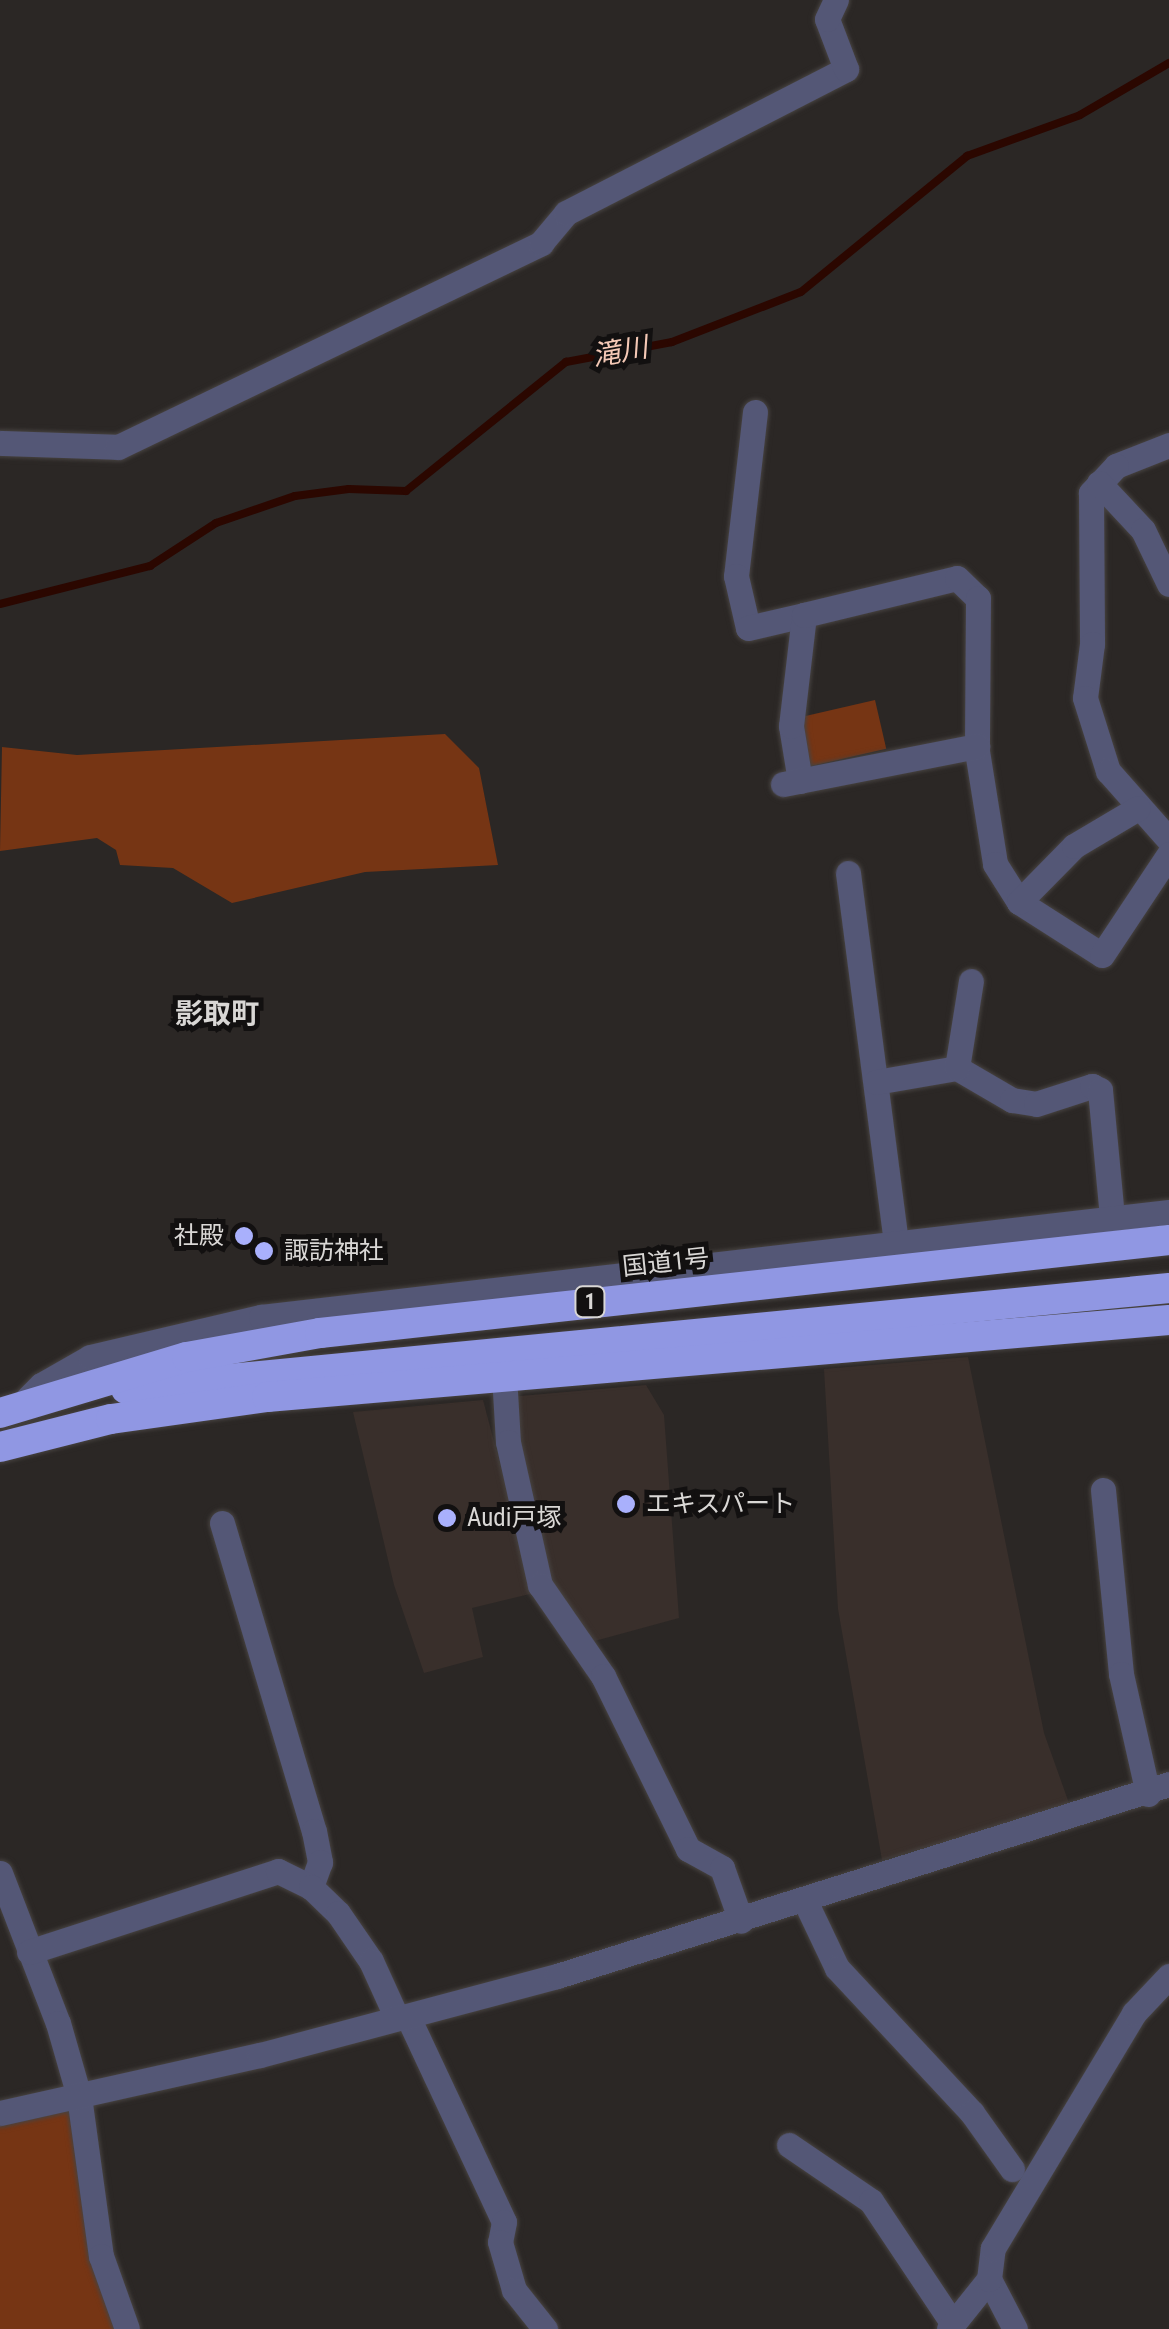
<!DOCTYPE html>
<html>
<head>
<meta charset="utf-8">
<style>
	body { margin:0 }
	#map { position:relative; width:1169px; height:2329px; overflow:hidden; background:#2b2725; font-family:"Roboto Condensed","Noto Sans JP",sans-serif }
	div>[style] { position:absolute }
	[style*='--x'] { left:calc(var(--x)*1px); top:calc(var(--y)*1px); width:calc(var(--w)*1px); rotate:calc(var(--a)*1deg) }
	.built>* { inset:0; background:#392f2b }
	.green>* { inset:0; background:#763514; transform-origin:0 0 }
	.stream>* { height:8px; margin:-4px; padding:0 4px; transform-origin:4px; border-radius:4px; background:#2b0700 }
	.roads { filter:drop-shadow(0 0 2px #474341) drop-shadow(0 0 2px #474341) }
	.minor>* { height:25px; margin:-12.5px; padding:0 12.5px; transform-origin:12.5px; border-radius:12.5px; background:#545776 }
	.highway>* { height:30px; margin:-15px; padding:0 15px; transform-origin:15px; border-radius:15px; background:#9097e3 }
	.dots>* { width:28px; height:28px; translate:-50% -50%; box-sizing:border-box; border:5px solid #121010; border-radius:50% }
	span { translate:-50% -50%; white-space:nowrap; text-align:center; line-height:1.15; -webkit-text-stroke:10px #121010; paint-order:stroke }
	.shield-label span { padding:2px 8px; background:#121010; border:2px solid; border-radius:8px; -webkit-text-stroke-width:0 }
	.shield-label { font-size:22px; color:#d9d7d5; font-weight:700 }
	.poi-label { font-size:25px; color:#d9d7d5 }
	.right { translate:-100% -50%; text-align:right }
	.left { translate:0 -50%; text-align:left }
	.street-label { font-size:25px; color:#d9d7d5 }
	.water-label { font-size:28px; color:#f5c9b6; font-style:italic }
	.neighbourhood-label { font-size:28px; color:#d9d7d5; font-weight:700 }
</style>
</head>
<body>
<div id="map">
	<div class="built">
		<div style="clip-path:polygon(968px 1357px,1044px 1733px,1070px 1806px,882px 1860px,838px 1609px,824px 1369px)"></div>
		<div style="clip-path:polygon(646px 1385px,664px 1415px,679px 1618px,591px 1642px,545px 1575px,509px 1397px)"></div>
		<div style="clip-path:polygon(483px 1400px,534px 1593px,472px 1608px,483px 1657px,424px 1673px,394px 1585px,353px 1412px)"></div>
	</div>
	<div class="green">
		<div style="left:875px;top:700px;width:50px;height:79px;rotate:77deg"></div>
		<div style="clip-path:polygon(445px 734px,479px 768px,498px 865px,365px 872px,232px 903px,173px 868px,120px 865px,116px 850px,97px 838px,0 851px,2px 747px,77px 755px)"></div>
		<div style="clip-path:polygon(79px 2096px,127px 2329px,0 2329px,0 2113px)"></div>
	</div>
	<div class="stream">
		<div style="--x:0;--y:604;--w:155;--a:-14.2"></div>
		<div style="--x:150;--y:566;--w:79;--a:-33.1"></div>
		<div style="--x:216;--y:523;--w:83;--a:-18.9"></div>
		<div style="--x:295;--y:496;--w:54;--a:-7.4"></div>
		<div style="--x:349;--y:489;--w:57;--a:2"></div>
		<div style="--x:406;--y:491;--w:206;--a:-38.9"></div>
		<div style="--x:566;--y:362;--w:108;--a:-10.7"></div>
		<div style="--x:672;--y:342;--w:138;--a:-21.2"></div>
		<div style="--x:801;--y:292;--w:215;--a:-39.3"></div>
		<div style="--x:967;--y:156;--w:120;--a:-19.9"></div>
		<div style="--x:1080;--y:115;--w:103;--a:-30.3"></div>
	</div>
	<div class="roads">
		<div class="minor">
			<div style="--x:755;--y:412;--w:165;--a:96.6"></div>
			<div style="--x:736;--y:576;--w:53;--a:77"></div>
			<div style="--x:748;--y:628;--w:57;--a:-13.1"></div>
			<div style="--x:0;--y:443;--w:118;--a:1.9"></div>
			<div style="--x:118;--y:447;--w:470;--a:-25.7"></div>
			<div style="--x:541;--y:243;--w:39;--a:-50"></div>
			<div style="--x:566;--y:213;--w:315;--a:-27.2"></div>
			<div style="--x:846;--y:69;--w:53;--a:-110.8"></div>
			<div style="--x:827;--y:19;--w:21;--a:-65"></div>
			<div style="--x:1169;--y:445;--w:57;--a:158.4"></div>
			<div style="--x:1116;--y:466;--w:37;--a:133"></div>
			<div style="--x:1091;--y:493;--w:151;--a:89.6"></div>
			<div style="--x:1092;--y:644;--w:54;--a:97.4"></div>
			<div style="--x:1085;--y:698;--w:77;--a:72.5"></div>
			<div style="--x:1108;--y:771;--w:92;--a:48.5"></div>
			<div style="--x:1099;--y:483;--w:64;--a:46.9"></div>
			<div style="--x:1143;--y:530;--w:60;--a:64.3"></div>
			<div style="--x:800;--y:781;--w:56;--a:-99.3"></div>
			<div style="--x:791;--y:726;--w:112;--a:-83.3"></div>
			<div style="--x:804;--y:615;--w:157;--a:-13.6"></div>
			<div style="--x:957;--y:578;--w:29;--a:44"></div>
			<div style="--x:978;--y:598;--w:153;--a:90.4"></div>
			<div style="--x:977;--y:751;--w:114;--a:80.9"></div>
			<div style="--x:995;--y:864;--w:45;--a:57.7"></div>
			<div style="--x:1019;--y:902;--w:98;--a:32.6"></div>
			<div style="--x:1102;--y:955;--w:121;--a:-56.4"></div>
			<div style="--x:783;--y:784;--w:198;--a:-11.1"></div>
			<div style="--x:848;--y:873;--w:371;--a:82.6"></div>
			<div style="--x:1019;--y:902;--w:78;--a:-45.5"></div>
			<div style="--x:1074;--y:846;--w:74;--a:-30.7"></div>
			<div style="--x:957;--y:1068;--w:64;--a:30.2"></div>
			<div style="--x:1012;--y:1100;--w:24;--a:9"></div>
			<div style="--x:1036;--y:1104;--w:59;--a:-17.8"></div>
			<div style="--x:1092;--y:1086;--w:9;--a:27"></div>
			<div style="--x:1100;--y:1090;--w:127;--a:84.6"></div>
			<div style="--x:876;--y:1082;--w:82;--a:-9.8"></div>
			<div style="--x:957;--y:1068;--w:88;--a:-80.9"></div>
			<div style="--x:504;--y:1375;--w:67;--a:86.6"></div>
			<div style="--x:508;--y:1442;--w:147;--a:77.4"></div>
			<div style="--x:540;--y:1585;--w:111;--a:55.3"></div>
			<div style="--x:603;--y:1676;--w:193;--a:63.8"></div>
			<div style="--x:688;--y:1849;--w:39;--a:29"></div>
			<div style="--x:722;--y:1868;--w:56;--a:70.3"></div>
			<div style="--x:19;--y:1407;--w:31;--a:-45"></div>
			<div style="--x:41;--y:1385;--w:56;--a:-29.7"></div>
			<div style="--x:90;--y:1357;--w:176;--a:-13.2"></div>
			<div style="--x:261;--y:1317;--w:914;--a:-6.6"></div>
			<div style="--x:1103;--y:1490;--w:185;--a:84.4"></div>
			<div style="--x:1121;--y:1674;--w:123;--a:77.3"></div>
			<div style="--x:222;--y:1523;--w:321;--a:73.4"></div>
			<div style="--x:314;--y:1831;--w:32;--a:79"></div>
			<div style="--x:320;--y:1862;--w:27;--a:110"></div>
			<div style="--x:0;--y:1873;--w:161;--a:68.9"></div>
			<div style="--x:58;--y:2023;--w:76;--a:74"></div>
			<div style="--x:79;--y:2096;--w:162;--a:82.2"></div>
			<div style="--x:101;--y:2256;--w:77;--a:70.4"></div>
			<div style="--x:806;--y:1903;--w:72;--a:64.5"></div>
			<div style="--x:837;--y:1968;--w:198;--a:47"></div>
			<div style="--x:972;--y:2113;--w:69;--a:54.5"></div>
			<div style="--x:29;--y:1952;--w:262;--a:-18"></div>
			<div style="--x:278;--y:1871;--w:37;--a:26"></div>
			<div style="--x:311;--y:1887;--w:37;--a:44"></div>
			<div style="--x:338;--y:1913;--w:58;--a:55.5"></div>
			<div style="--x:371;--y:1961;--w:60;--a:65.6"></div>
			<div style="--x:408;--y:2017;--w:226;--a:64.9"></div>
			<div style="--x:504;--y:2222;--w:20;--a:101"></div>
			<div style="--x:500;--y:2242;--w:50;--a:73.7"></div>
			<div style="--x:514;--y:2290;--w:50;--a:51.5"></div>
			<div style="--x:0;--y:2113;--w:266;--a:-12.6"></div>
			<div style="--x:260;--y:2055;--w:307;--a:-14.9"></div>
			<div style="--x:557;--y:1976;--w:641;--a:-17.42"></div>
			<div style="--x:789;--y:2145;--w:99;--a:34.3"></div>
			<div style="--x:871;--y:2201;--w:148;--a:56.3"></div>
			<div style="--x:989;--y:2279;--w:56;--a:62.5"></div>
			<div style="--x:949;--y:2329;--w:64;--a:-51.3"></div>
			<div style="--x:989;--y:2279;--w:31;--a:-83"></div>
			<div style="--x:993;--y:2248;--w:274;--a:-59"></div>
			<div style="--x:1134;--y:2013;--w:51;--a:-46.6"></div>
		</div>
		<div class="highway">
			<div style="--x:126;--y:1389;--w:1048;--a:-5.53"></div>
			<div style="--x:0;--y:1413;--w:195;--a:-16.7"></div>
			<div style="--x:187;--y:1357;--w:135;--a:-10.2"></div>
			<div style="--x:320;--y:1333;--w:854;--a:-6.25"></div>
			<div style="--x:0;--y:1447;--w:114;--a:-14.2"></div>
			<div style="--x:111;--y:1419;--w:158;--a:-8"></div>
			<div style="--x:267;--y:1397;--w:905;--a:-4.88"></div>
		</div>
	</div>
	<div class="dots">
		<div style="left:244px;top:1236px;background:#a9b0fc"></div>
		<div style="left:264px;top:1251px;background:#a9b0fc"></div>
		<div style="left:626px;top:1504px;background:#a9b0fc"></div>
		<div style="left:447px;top:1518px;background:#a9b0fc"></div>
	</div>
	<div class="shield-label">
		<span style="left:590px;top:1302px">1</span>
	</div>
	<div class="poi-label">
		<span class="right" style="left:224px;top:1236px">社殿</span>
		<span class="left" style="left:284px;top:1251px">諏訪神社</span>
		<span class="left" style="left:646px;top:1504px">エキスパート</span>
		<span class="left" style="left:467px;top:1518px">Audi戸塚</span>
	</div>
	<div class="street-label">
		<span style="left:666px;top:1263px;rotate:-6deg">国道1号</span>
	</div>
	<div class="water-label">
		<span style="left:620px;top:352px;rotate:-10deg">滝川</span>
	</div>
	<div class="neighbourhood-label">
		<span style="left:217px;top:1014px">影取町</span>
	</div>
</div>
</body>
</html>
